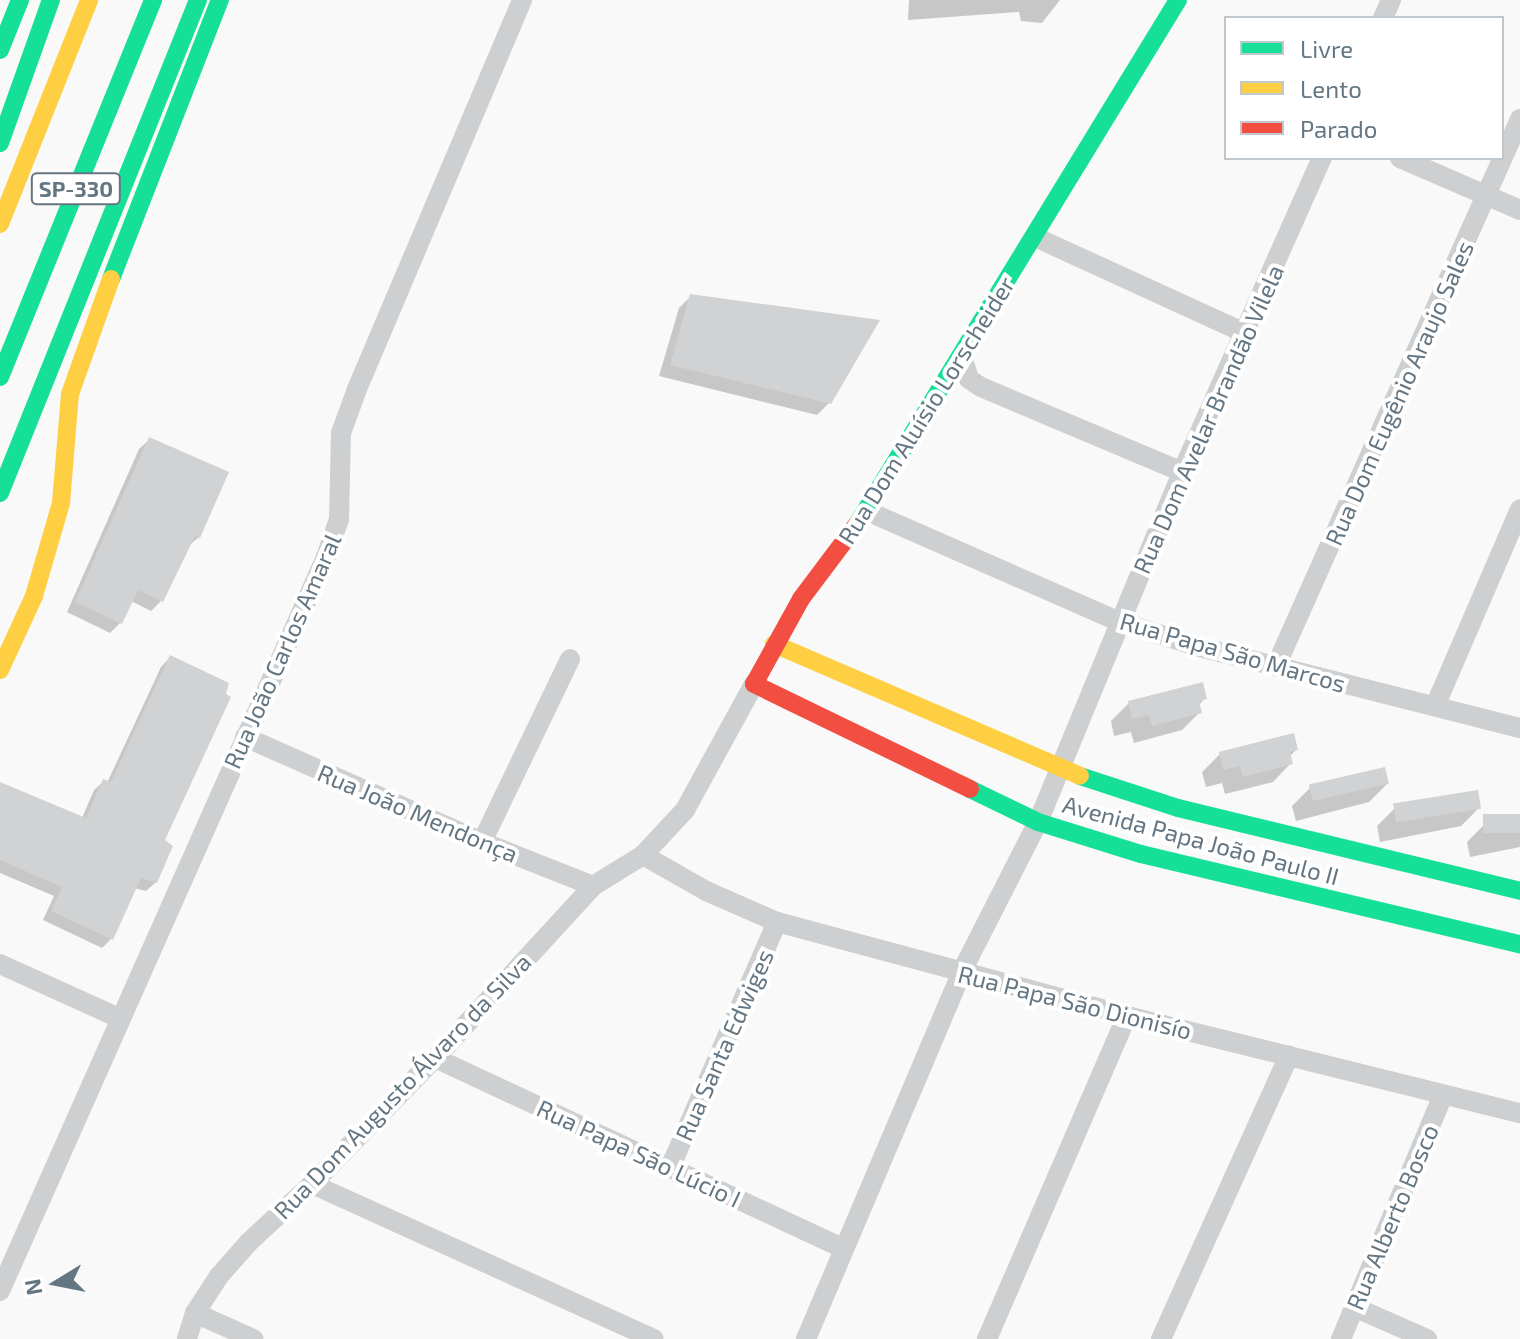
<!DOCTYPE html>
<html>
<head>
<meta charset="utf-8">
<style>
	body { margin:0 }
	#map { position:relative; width:1520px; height:1339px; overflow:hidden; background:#f9f9f9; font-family:"Exo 2",sans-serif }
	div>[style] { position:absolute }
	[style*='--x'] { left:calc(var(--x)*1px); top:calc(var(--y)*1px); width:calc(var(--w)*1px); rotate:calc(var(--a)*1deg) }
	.shadow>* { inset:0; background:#0003 }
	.building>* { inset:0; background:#d0d2d3; transform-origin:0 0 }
	.street>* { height:20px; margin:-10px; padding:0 10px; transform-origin:10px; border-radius:10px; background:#cecfd0 }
	.fast>* { height:18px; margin:-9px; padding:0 9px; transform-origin:9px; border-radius:9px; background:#16e098 }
	.slow>* { height:18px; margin:-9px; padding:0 9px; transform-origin:9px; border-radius:9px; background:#ffcf43 }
	.jam>* { height:18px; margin:-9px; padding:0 9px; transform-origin:9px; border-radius:9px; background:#f24e42 }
	span { translate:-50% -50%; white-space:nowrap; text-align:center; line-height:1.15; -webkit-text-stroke:8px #fff; paint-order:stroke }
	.shield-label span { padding:2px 6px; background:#fff; border:2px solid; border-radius:6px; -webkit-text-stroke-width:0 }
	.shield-label { font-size:22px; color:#657683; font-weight:700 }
	.street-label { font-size:24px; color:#657683 }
	.legend { position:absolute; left:1224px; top:16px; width:280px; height:144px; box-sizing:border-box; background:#fff; border:2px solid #c1c8cd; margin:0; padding:10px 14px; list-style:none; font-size:24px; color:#657683 }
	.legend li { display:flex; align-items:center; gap:16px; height:40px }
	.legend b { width:40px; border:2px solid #c1c8cd }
	.north { position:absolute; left:16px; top:1243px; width:80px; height:80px; -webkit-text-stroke:6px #fff; paint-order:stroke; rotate:260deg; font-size:22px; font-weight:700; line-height:32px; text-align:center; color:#657683 }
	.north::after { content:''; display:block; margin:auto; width:28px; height:36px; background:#657683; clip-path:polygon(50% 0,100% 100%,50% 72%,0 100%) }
</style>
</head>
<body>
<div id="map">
	<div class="shadow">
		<div style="clip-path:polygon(909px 0,1060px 0,1042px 23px,1021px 21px,1019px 12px,908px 20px)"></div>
		<div style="clip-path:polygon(691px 296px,829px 403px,817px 415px,659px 376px,679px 308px)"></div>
		<div style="clip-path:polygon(149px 440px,199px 537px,187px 547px,161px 601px,151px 611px,131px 601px,120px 623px,110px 633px,67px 612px,139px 449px)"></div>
		<div style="clip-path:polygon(170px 657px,163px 841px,156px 882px,146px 891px,134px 888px,111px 939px,102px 948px,43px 920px,54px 896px,0 873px,0 784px,82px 818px,94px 790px,104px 781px,107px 783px,161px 667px)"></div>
		<div style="clip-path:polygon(1205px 698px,1198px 706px,1200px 712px,1182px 730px,1134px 743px,1131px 732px,1114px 736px,1111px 721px,1129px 703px)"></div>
		<div style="clip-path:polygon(1296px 750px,1289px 757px,1291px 763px,1273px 782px,1225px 794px,1222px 783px,1206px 787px,1202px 772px,1220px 754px)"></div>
		<div style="clip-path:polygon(1387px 784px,1369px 802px,1296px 821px,1292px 806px,1310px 788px)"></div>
		<div style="clip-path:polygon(1395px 808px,1479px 808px,1461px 826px,1380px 842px,1377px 826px)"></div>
		<div style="clip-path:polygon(1520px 817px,1520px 847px,1470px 857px,1467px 842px,1485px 824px)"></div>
	</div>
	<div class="building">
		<div style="clip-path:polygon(690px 294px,880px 320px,831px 404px,670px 365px)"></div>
		<div style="clip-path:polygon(149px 437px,229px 472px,200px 538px,195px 536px,163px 602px,138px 590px,122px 624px,75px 602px)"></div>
		<div style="clip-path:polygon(170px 655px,229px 683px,226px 694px,231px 697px,165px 840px,173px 846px,157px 883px,141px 878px,113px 940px,51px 911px,62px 887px,0 860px,0 782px,86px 818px,103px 779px,111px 782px)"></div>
		<div style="clip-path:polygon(1203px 682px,1207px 699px,1199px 701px,1202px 713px,1152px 726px,1149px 715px,1132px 719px,1128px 701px)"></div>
		<div style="clip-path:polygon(1294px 733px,1298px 750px,1290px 752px,1293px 764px,1243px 777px,1240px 766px,1223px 770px,1219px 752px)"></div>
		<div style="left:1385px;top:767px;width:17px;height:78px;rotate:77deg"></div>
		<div style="left:1478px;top:790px;width:19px;height:86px;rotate:81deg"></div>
		<div style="left:1520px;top:814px;width:19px;height:37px;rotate:90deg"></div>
	</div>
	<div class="street">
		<div style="--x:1383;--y:18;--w:20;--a:-66"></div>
		<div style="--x:1400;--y:158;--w:131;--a:23.4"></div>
		<div style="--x:1035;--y:237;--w:231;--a:24.6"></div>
		<div style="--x:962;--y:357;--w:23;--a:72"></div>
		<div style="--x:969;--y:379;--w:14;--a:34"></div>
		<div style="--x:981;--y:387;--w:218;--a:22.9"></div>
		<div style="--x:867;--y:511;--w:276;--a:23.7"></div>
		<div style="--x:1120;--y:622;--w:80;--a:17.5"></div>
		<div style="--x:1196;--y:646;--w:334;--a:14.2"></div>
		<div style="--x:1276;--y:666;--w:599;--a:-65.96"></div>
		<div style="--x:1436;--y:704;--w:212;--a:-66.7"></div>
		<div style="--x:245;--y:737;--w:259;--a:23.9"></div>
		<div style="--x:482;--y:842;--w:119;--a:21.6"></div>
		<div style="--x:482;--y:842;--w:203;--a:-64.3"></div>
		<div style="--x:643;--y:855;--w:73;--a:29.7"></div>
		<div style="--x:706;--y:891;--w:77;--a:23.6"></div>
		<div style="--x:777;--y:922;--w:362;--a:15"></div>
		<div style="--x:1127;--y:1016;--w:405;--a:13.9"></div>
		<div style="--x:0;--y:964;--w:131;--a:24.4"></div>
		<div style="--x:435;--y:1058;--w:451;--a:25"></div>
		<div style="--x:670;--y:1168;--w:268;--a:-66.5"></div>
		<div style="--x:312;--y:1184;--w:375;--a:24.4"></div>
		<div style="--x:0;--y:1291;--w:803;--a:-66.05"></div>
		<div style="--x:326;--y:557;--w:39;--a:-71"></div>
		<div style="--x:339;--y:520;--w:87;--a:-88.7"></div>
		<div style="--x:341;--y:433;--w:47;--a:-70"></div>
		<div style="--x:357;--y:389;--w:423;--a:-67"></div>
		<div style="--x:1354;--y:1307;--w:80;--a:23.7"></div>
		<div style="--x:195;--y:1313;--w:64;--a:24.1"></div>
		<div style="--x:187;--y:1339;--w:27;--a:-73"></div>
		<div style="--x:195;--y:1313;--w:44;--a:-57"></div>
		<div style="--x:219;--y:1276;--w:45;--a:-48.6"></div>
		<div style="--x:249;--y:1242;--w:86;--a:-42.6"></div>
		<div style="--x:312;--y:1184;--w:176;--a:-45.7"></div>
		<div style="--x:435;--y:1058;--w:234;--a:-47.4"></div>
		<div style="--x:593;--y:886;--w:59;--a:-31.8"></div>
		<div style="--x:643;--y:855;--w:62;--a:-47"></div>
		<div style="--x:685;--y:810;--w:144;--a:-61.3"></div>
		<div style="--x:806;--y:1339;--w:397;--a:-67"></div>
		<div style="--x:961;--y:973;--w:169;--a:-63"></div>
		<div style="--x:1038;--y:822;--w:378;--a:-67.6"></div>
		<div style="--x:1182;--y:472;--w:344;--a:-66"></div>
		<div style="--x:987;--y:1339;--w:352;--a:-66.6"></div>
		<div style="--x:1161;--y:1339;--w:311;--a:-65.7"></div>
		<div style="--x:1341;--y:1339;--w:264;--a:-67.3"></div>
	</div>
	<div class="fast">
		<div style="--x:0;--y:50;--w:54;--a:-68.2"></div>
		<div style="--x:0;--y:143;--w:152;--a:-70.4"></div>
		<div style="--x:111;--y:279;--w:300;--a:-68.7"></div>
		<div style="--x:0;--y:377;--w:407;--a:-67.9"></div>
		<div style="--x:0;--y:493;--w:531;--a:-68.12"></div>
		<div style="--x:858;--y:523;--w:613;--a:-58.54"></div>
		<div style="--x:1080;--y:776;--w:103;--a:18.1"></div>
		<div style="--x:1178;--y:808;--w:352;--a:13.6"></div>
		<div style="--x:970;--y:789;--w:76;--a:25.9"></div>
		<div style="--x:1038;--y:822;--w:108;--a:17.3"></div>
		<div style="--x:1141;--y:854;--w:390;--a:13.4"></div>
	</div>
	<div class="slow">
		<div style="--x:0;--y:224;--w:241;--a:-68.3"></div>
		<div style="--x:774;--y:644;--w:333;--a:23.3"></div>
		<div style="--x:0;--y:670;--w:81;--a:-65.3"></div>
		<div style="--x:34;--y:596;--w:97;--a:-73.8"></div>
		<div style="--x:61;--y:503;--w:109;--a:-85.3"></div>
		<div style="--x:70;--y:394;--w:122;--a:-70.4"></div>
	</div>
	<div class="jam">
		<div style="--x:858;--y:523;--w:95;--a:126.9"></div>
		<div style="--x:801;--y:599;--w:97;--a:118.9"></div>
		<div style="--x:754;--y:684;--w:240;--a:25.9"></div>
	</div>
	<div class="shield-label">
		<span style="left:76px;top:189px">SP-330</span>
	</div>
	<div class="street-label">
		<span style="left:1399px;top:393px;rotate:-66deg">Rua Dom Eugênio Araujo Sales</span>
		<span style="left:926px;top:410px;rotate:-58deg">Rua Dom Aluísio Lorscheider</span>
		<span style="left:1208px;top:419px;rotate:-66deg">Rua Dom Avelar Brandão Vilela</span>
		<span style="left:282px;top:651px;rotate:-66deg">Rua João Carlos Amaral</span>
		<span style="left:1233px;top:652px;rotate:16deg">Rua Papa São Marcos</span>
		<span style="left:418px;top:813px;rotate:23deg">Rua João Mendonça</span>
		<span style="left:1201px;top:840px;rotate:15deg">Avenida Papa João Paulo II</span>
		<span style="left:1075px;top:1002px;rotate:14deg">Rua Papa São Dionisío</span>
		<span style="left:724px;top:1045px;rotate:-66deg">Rua Santa Edwiges</span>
		<span style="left:402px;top:1086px;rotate:-46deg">Rua Dom Augusto Álvaro da Silva</span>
		<span style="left:639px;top:1153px;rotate:25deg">Rua Papa São Lúcio I</span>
		<span style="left:1392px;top:1217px;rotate:-67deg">Rua Alberto Bosco</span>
	</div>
	<ul class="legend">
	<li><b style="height:10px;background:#16e098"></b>Livre</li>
	<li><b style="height:10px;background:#ffcf43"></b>Lento</li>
	<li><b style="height:10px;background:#f24e42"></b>Parado</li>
	</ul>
	<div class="north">N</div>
</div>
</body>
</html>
